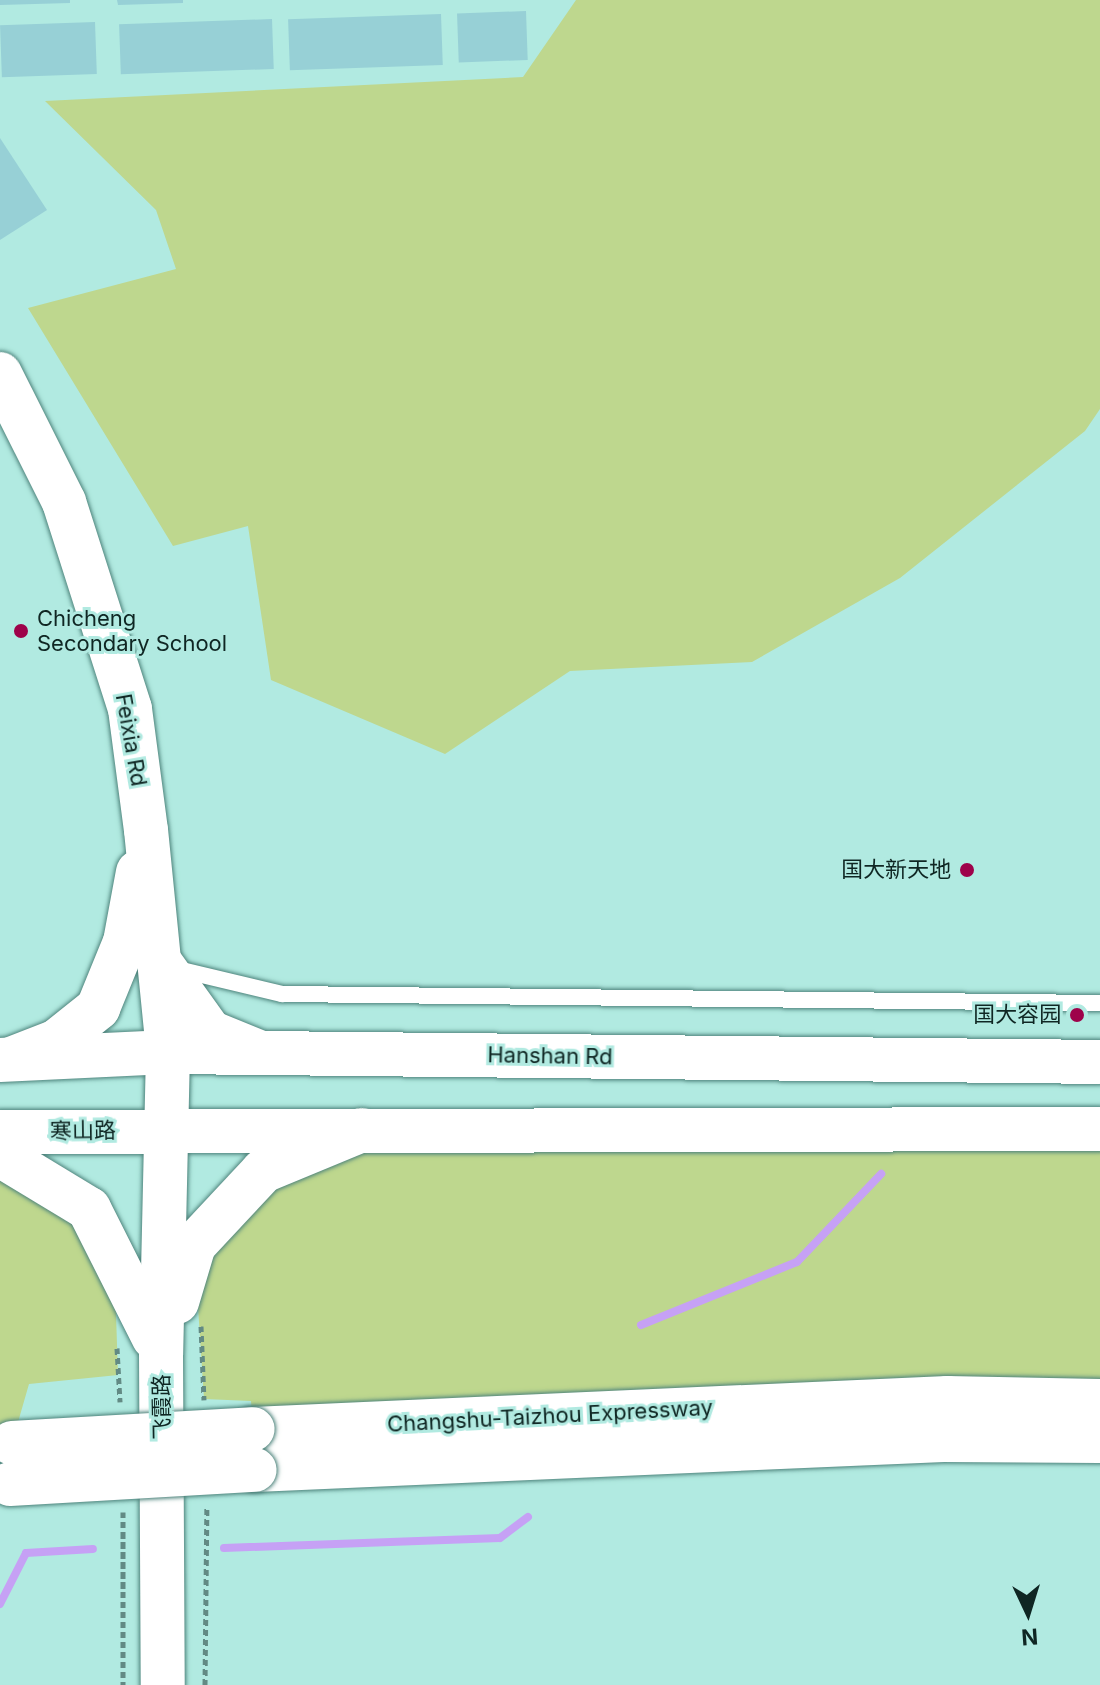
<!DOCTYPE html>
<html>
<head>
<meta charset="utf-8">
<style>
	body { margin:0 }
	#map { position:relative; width:1100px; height:1685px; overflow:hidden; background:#b1eae1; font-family:Inter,"Noto Sans SC",sans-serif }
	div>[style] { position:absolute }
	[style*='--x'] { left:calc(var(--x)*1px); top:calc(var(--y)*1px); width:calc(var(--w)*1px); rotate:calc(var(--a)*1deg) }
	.green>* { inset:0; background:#bed78e }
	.stream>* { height:8px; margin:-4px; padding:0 4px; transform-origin:4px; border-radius:4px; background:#c6a1f5 }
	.building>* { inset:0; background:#97d0d6; transform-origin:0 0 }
	.path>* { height:5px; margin-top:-2.5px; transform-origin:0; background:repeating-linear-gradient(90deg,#628a84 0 6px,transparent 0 10px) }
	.roads { filter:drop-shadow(0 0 2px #4e847c) drop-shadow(0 0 2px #4e847c) }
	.service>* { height:16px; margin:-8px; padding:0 8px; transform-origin:8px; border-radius:8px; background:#fff }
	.secondary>* { height:44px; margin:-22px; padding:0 22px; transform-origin:22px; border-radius:22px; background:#fff }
	.primary>* { height:44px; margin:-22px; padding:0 22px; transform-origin:22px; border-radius:22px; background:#fff }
	.motorway>* { height:44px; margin:-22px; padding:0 22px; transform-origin:22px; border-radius:22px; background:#fff }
	.bridges { filter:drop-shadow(0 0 2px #4e847c) drop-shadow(0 0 2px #4e847c) }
	.motorway-bridge>* { height:44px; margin:-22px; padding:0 22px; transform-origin:22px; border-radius:22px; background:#fff }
	.dots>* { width:22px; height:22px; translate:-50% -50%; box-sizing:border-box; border:4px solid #b1eae1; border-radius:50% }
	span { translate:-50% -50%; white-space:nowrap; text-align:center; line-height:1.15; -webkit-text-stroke:6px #b1eae1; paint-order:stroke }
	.poi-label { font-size:22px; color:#0f2623 }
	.left { translate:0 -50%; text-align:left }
	.right { translate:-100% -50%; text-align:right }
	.street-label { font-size:22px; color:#0f2623 }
	.north { position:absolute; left:988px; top:1573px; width:80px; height:80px; -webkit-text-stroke:6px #b1eae1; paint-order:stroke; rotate:176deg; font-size:22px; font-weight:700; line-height:32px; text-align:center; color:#0f2623 }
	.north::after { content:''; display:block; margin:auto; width:28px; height:36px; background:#0f2623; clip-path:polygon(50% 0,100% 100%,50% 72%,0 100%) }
</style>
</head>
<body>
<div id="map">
	<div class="green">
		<div style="clip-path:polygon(576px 0,1100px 0,1100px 409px,1085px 431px,900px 578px,752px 662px,570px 671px,445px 754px,271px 680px,248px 526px,173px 546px,28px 308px,176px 269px,156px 210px,45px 101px,523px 77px)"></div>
		<div style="clip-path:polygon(365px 1129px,1100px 1129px,1100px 1401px,253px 1429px,251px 1401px,204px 1399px,194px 1245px,263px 1171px)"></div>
		<div style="clip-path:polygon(0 1155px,15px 1161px,130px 1282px,116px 1314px,118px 1375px,29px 1384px,12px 1443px,0 1444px)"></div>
	</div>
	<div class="stream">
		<div style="--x:641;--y:1325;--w:168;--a:-22"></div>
		<div style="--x:797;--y:1262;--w:122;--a:-46.3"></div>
		<div style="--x:224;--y:1548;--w:276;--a:-2.1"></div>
		<div style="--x:500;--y:1538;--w:35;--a:-37"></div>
		<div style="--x:0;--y:1604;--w:57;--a:-63"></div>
		<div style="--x:26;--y:1553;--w:67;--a:-3.4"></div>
	</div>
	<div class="building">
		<div style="clip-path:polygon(0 0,70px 0,70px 3px,0 5px)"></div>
		<div style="clip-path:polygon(117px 0,183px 0,183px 3px,118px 5px)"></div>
		<div style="left:526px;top:11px;width:49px;height:69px;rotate:88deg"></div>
		<div style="left:441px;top:14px;width:51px;height:153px;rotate:88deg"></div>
		<div style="left:272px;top:19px;width:50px;height:153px;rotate:88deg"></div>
		<div style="left:95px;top:22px;width:52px;height:95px;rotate:88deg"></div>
		<div style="clip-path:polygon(0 138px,47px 210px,0 240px)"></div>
	</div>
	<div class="path">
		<div style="--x:201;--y:1326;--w:74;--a:87.7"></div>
		<div style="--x:117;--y:1348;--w:54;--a:86.8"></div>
		<div style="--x:123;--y:1512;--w:173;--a:90"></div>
		<div style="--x:205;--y:1685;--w:179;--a:-89.4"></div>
	</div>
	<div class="roads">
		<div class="service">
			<div style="--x:177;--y:969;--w:108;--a:13.4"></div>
			<div style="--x:282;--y:994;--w:818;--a:0.63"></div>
		</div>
		<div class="secondary">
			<div style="--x:0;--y:374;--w:143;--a:63.4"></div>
			<div style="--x:64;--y:502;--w:217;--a:72.3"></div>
			<div style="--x:130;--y:709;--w:122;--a:82.5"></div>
			<div style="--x:146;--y:830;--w:223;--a:84.3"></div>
			<div style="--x:168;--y:1052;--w:302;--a:91.3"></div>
			<div style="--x:161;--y:1354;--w:331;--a:89.7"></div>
			<div style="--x:162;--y:965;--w:82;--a:54.4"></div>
			<div style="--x:210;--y:1032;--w:53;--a:22.2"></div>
			<div style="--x:11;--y:1059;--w:49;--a:-21.4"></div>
			<div style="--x:57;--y:1041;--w:53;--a:-38.8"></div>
			<div style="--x:98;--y:1008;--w:71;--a:-67.8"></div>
			<div style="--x:125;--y:942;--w:71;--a:-79.5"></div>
			<div style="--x:0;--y:1155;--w:104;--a:31.2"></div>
			<div style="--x:89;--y:1209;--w:144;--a:63.3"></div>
			<div style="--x:177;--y:1302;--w:59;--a:-73.4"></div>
			<div style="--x:194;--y:1245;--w:101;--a:-47"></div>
			<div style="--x:263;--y:1171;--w:107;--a:-22.5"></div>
		</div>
		<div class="primary">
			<div style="--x:0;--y:1060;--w:168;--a:-2.7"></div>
			<div style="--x:168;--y:1052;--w:932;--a:0.61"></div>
			<div style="--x:0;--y:1132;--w:1100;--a:-0.16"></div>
		</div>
		<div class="motorway">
			<div style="--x:253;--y:1429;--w:695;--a:-2.56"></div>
			<div style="--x:947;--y:1398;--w:153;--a:1.1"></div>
			<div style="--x:255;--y:1470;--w:689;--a:-2.5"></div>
			<div style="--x:943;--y:1440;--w:157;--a:0.4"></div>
		</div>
	</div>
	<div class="bridges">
		<div class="motorway-bridge">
			<div style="--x:12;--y:1443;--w:241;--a:-3.3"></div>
			<div style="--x:10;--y:1484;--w:245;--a:-3.3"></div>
		</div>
	</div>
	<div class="dots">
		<div style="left:21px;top:631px;background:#9e024a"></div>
		<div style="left:967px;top:870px;background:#9e024a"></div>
		<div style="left:1077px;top:1015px;background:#9e024a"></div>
	</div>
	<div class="poi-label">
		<span class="left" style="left:37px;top:631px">Chicheng<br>Secondary School</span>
		<span class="right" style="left:951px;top:870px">国大新天地</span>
		<span class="right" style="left:1061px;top:1015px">国大容园</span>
	</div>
	<div class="street-label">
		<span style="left:131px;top:740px;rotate:80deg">Feixia Rd</span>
		<span style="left:550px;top:1056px;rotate:1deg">Hanshan Rd</span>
		<span style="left:83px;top:1131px;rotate:-1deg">寒山路</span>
		<span style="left:162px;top:1407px;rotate:-91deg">飞霞路</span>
		<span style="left:550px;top:1416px;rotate:-3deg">Changshu-Taizhou Expressway</span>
	</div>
	<div class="north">N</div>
</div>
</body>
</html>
